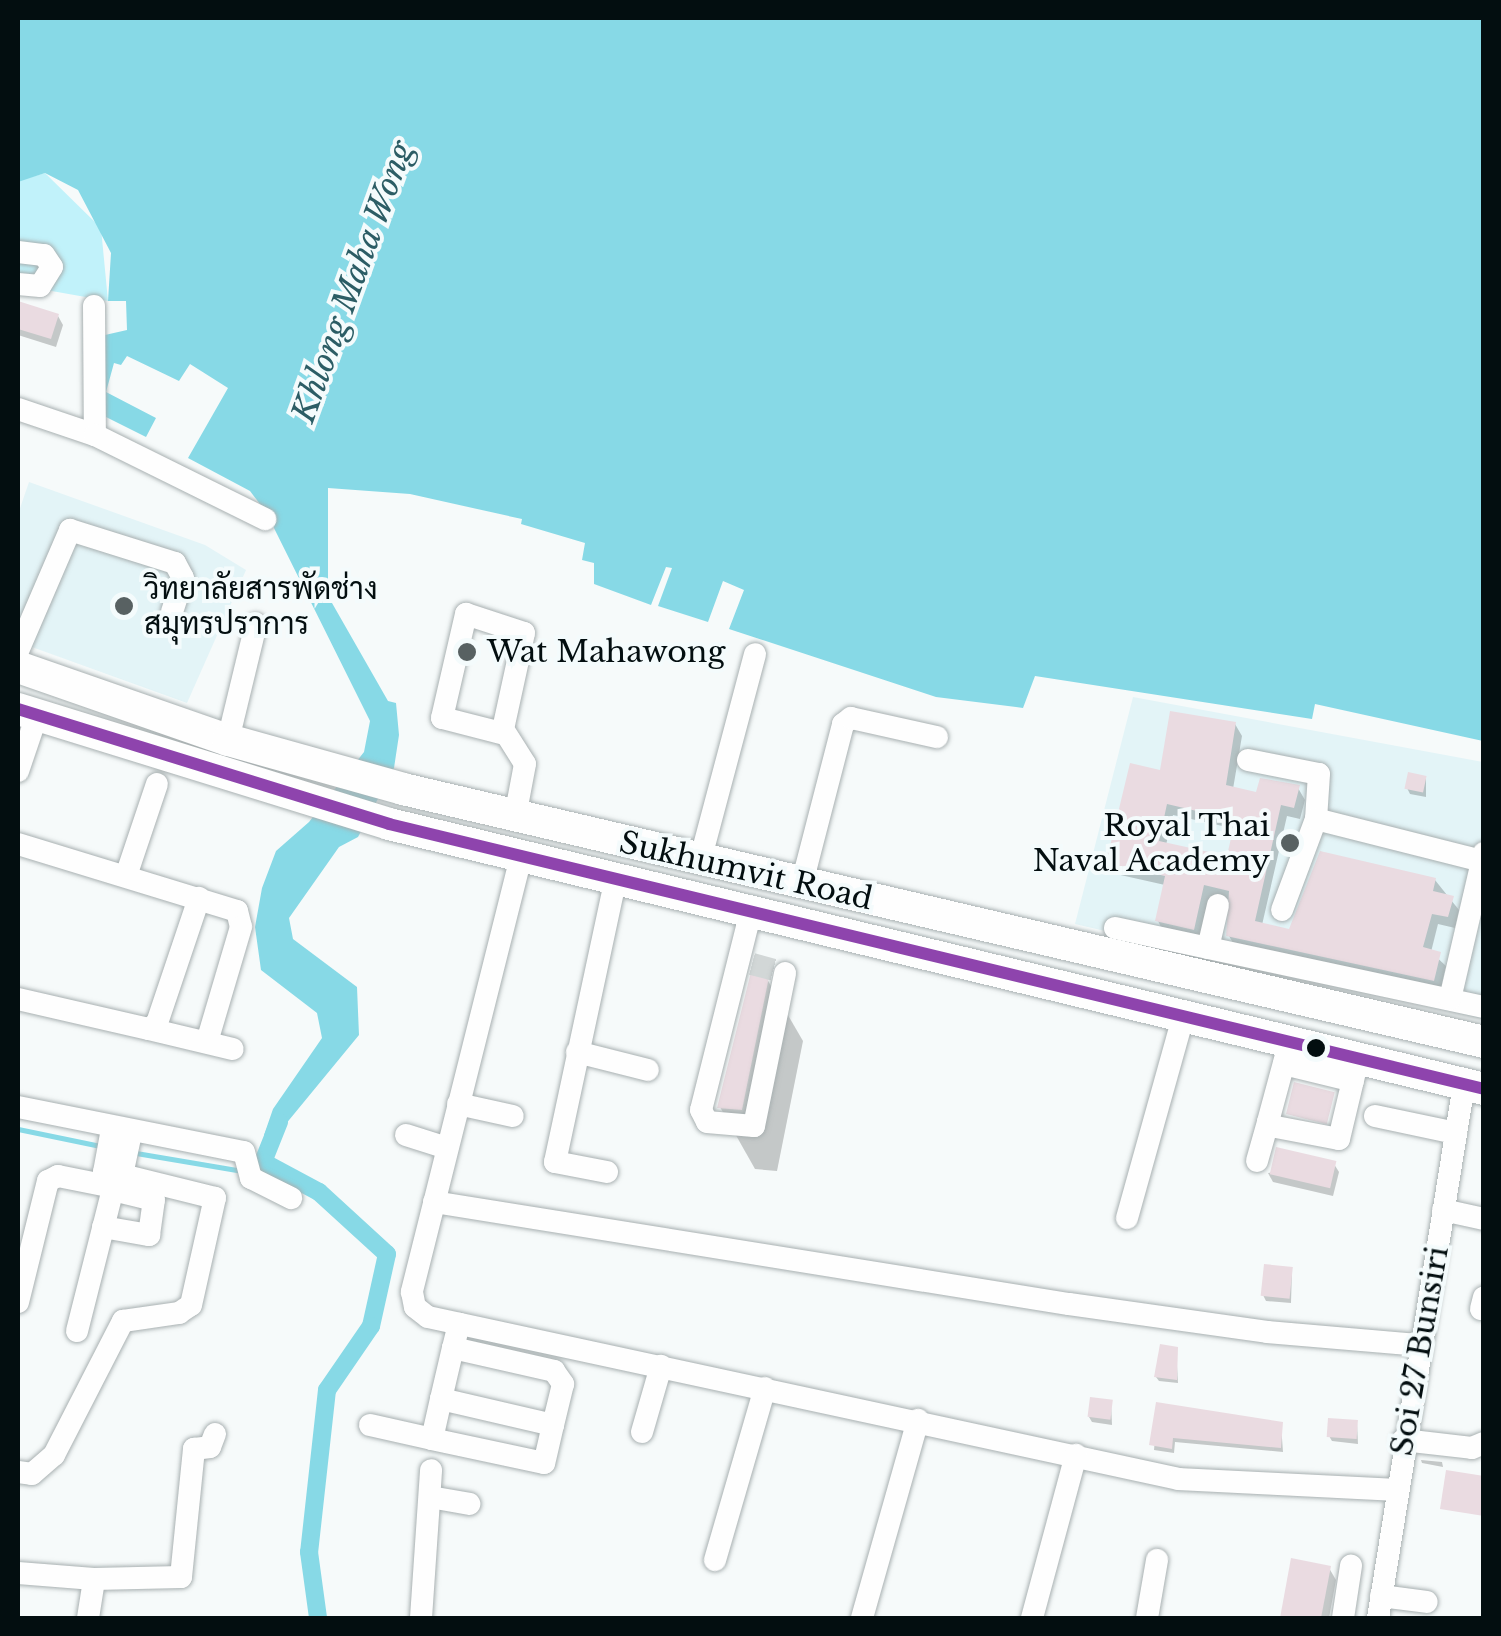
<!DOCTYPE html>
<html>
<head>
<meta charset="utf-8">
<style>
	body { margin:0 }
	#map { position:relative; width:1501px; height:1636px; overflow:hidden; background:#f6fafa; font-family:"Libre Baskerville",Sarabun,serif }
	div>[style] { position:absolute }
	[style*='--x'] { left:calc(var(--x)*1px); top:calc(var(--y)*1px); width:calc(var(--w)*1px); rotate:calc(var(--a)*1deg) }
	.built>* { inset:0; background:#e3f4f7 }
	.green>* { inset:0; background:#c1f2fa }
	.water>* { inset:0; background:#87d9e6 }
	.shadow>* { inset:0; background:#0003 }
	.stream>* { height:5px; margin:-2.5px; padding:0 2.5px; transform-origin:2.5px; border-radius:2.5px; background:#87d9e6 }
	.canal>* { height:18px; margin:-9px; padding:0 9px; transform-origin:9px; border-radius:9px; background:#87d9e6 }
	.building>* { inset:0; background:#eadbe1; transform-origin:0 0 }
	.minor-tunnel>* { height:22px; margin-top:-11px; transform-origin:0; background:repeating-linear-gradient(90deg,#d2d7d7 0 22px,transparent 0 33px) }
	.roads { filter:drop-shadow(0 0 2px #a8b0b1) drop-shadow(0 0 2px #a8b0b1) }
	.minor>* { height:22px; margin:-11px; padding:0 11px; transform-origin:11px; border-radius:11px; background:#fefefe }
	.highway>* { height:32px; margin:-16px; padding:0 16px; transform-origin:16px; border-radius:16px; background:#fefefe }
	.bus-1>* { height:12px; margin:-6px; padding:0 6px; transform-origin:6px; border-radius:6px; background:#8e44ad }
	.dots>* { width:28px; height:28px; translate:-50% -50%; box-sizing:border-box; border:5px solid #f4fbfc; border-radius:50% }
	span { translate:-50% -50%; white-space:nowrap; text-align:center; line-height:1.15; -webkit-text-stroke:8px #f4fbfc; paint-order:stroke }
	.poi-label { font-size:30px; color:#030e10 }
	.left { translate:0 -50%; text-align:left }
	.right { translate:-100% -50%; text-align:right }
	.street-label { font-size:30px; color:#030e10 }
	.water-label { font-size:32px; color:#2c5d65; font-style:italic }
	.frame { position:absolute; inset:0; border:20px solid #030e10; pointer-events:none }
</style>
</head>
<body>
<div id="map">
	<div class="built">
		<div style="clip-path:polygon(29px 482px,205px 545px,246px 570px,187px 703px,18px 642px,18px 514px)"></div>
		<div style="clip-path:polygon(1133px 697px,1483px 762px,1483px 1019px,1075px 924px)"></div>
	</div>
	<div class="green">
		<div style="clip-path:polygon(45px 173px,101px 228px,108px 301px,18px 285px,18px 181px)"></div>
	</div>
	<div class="water">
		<div style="clip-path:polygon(18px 18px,1483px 18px,1483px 741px,1315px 704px,1312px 719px,1035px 676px,1023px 708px,936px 697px,729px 629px,744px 590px,723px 581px,708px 622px,658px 606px,672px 568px,666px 567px,651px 605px,594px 584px,594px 563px,582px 560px,585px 543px,521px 524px,522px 519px,410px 494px,328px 488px,328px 596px,388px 701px,396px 703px,399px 735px,394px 768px,358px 837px,339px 847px,289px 918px,293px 939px,357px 987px,359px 1035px,271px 1142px,264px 1135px,273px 1109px,322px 1038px,317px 1013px,261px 970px,255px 927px,262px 888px,276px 851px,309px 822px,364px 752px,370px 721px,266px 512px,250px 491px,188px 458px,228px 388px,190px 364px,179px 381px,127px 356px,121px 365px,114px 363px,106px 392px,156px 418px,146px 437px,100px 414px,105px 335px,127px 330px,126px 301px,108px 301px,111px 253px,78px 190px,45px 173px,18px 182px)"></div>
	</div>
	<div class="shadow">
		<div style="clip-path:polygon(18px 303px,58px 316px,63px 325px,56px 347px,18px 335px)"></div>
		<div style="clip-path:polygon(evenodd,1235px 724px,1242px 736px,1233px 789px,1258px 795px,1298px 788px,1305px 800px,1300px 819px,1287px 816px,1262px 925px,1290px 932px,1435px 880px,1459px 910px,1455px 928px,1438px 924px,1431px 952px,1446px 966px,1440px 992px,1236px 948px,1229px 936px,1231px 900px,1210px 896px,1200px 940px,1164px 933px,1158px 921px,1165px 885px,1116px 874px,1109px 862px,1162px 773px,1235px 724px,1173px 815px,1236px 829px,1229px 859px,1166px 845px,1173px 815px)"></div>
		<div style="clip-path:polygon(1426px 778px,1426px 797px,1410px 794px,1407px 788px)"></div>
		<div style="clip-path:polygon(767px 979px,803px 1041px,777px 1171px,755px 1169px,720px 1107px)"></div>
		<div style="clip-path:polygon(1334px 1164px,1339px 1172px,1333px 1196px,1273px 1182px,1268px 1173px)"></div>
		<div style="clip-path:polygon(1292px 1270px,1291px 1303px,1266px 1301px,1263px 1295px)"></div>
		<div style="clip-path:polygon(1176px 1349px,1178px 1383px,1159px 1381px,1156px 1377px)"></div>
		<div style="clip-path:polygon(1111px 1402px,1112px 1425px,1092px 1422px,1089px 1417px)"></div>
		<div style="clip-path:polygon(1158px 1405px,1281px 1424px,1283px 1452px,1175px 1442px,1174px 1453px,1154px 1450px)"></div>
		<div style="clip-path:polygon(1357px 1423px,1358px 1444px,1332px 1441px,1329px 1436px)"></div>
		<div style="clip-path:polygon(1421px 1460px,1442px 1462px,1443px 1467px,1422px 1463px)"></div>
		<div style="clip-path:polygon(1293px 1561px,1329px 1568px,1336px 1580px,1329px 1618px,1282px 1618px)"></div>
	</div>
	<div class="stream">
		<div style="--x:18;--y:1129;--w:84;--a:11.7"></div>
		<div style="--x:136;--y:1153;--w:108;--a:9.6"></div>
	</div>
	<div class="canal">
		<div style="--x:279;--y:1122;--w:43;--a:111.8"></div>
		<div style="--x:263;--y:1162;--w:64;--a:28.2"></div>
		<div style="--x:319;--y:1192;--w:92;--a:42.4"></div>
		<div style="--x:387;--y:1254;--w:74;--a:102.5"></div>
		<div style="--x:371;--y:1326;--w:78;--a:124.5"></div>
		<div style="--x:327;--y:1390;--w:163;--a:96.3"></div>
		<div style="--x:309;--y:1552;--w:67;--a:82.2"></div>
	</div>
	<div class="building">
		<div style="clip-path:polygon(18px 301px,59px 314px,51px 339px,18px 329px)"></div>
		<div style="clip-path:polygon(evenodd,1170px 711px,1236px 722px,1226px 785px,1256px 792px,1260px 778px,1300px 785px,1294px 808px,1281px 805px,1255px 921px,1289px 929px,1320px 851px,1436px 878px,1433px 891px,1454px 896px,1448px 917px,1432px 914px,1423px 947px,1441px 952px,1434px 981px,1226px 936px,1229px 891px,1204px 885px,1194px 930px,1155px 921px,1165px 876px,1106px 863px,1130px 763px,1160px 770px,1170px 711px,1167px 804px,1235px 820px,1227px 856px,1159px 841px,1167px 804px)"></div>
		<div style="left:1408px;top:772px;width:19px;height:17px;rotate:12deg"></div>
		<div style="clip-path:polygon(751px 972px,769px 977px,742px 1110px,717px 1108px)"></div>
		<div style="left:1294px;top:1082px;width:42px;height:33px;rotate:14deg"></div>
		<div style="left:1276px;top:1147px;width:62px;height:28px;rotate:13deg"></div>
		<div style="left:1264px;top:1264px;width:29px;height:32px;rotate:6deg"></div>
		<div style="clip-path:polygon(1160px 1344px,1178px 1347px,1177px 1380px,1154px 1377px)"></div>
		<div style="left:1090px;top:1397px;width:23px;height:20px;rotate:7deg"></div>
		<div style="clip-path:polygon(1156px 1402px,1283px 1422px,1281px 1448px,1173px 1438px,1172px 1449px,1149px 1445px)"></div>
		<div style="left:1328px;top:1418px;width:30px;height:19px;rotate:4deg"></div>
		<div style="clip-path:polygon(1446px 1470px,1484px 1476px,1484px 1516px,1440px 1509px)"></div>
		<div style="clip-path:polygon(1291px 1558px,1331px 1566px,1321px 1618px,1280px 1618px)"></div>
	</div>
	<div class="minor-tunnel">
		<div style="--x:752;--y:964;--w:34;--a:15"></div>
	</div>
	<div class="roads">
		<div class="minor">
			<div style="--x:18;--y:252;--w:26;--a:7"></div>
			<div style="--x:44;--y:255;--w:14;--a:56"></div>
			<div style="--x:52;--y:267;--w:22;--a:122"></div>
			<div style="--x:40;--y:286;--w:22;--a:-175"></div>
			<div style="--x:94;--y:306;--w:129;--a:89.6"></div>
			<div style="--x:18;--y:409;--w:81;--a:18.7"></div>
			<div style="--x:95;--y:435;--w:190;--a:26.3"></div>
			<div style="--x:18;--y:651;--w:132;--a:-66.7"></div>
			<div style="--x:70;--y:530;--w:110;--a:17.4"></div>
			<div style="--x:175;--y:563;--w:17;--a:62"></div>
			<div style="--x:183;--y:578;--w:36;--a:108"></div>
			<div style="--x:505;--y:734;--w:65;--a:-165.7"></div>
			<div style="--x:442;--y:718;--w:107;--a:-77"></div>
			<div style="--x:466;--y:614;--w:61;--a:18.1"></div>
			<div style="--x:524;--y:633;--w:98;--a:102.3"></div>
			<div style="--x:503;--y:729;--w:41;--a:57.8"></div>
			<div style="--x:525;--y:764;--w:54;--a:100.7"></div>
			<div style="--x:228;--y:740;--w:119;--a:-76.4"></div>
			<div style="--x:1248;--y:760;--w:72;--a:11.2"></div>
			<div style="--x:1319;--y:774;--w:45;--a:93.8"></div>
			<div style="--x:18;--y:771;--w:59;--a:-71.3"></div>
			<div style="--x:18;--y:844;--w:229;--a:17"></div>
			<div style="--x:237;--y:911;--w:16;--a:76"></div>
			<div style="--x:241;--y:927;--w:120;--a:106.5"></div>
			<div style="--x:522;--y:853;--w:453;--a:104.1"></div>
			<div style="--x:412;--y:1292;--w:15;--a:79"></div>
			<div style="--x:415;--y:1307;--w:16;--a:38"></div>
			<div style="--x:428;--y:1317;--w:768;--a:12.17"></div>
			<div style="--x:1179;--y:1479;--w:218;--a:2.9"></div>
			<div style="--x:700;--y:861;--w:214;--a:-75.1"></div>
			<div style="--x:126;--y:876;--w:97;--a:-71.4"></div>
			<div style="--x:802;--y:883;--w:164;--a:-75.5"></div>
			<div style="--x:843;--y:724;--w:10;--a:-37"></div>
			<div style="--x:851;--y:718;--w:88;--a:12.5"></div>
			<div style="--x:1282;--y:910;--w:97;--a:-69.5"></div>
			<div style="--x:1316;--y:819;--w:171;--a:14.2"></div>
			<div style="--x:751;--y:911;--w:205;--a:104.1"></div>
			<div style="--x:701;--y:1110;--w:13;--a:63"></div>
			<div style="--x:707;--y:1122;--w:47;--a:4.9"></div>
			<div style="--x:754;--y:1126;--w:156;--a:-78.5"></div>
			<div style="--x:1115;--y:928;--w:377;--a:12.1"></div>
			<div style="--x:1208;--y:948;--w:44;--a:-76.9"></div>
			<div style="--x:18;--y:999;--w:134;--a:12.9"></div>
			<div style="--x:149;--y:1029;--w:10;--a:-37"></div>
			<div style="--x:157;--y:1023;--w:132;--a:-71.4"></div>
			<div style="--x:1450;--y:999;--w:150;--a:-76.9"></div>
			<div style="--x:149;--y:1029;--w:86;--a:13.4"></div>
			<div style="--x:1289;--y:1044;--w:81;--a:105.1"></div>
			<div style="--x:1268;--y:1122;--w:9;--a:32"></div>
			<div style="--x:1276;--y:1127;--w:64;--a:10.8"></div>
			<div style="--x:1339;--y:1139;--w:82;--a:-76.6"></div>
			<div style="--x:577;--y:1052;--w:73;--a:14.2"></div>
			<div style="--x:1284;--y:1064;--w:71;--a:13.8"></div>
			<div style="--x:458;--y:1104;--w:56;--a:12.3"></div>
			<div style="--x:18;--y:1107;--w:230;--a:11.3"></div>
			<div style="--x:244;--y:1152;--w:27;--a:75"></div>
			<div style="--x:251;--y:1178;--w:45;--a:26.6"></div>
			<div style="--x:1375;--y:1116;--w:83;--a:11.9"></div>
			<div style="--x:112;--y:1129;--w:44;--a:100.5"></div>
			<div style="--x:104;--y:1172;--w:16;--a:52"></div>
			<div style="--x:114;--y:1185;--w:13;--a:-51"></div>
			<div style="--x:122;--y:1175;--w:43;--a:-77.9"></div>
			<div style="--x:406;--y:1135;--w:43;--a:17.6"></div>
			<div style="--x:1257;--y:1161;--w:41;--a:-74.2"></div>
			<div style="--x:607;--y:1172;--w:53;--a:-169.1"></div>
			<div style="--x:555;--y:1162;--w:291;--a:-77.9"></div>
			<div style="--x:434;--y:1202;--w:643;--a:9.13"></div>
			<div style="--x:1069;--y:1304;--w:200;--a:8"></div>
			<div style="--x:1267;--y:1332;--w:154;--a:4.9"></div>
			<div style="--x:1443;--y:1210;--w:42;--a:12.4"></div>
			<div style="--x:1127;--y:1218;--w:208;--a:-74.4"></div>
			<div style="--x:103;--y:1227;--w:47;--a:9.9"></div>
			<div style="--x:149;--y:1235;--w:35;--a:-82"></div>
			<div style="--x:154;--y:1200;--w:42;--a:-166.3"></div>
			<div style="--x:18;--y:1302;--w:125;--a:-76.1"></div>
			<div style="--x:48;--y:1181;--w:11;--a:-27"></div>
			<div style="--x:58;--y:1176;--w:56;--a:11.3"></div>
			<div style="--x:1481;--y:1309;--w:12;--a:-76"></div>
			<div style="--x:77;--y:1331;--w:151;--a:-75.8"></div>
			<div style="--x:453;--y:1348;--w:104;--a:12.8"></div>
			<div style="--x:554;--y:1371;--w:16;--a:55"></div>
			<div style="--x:563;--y:1384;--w:42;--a:103.7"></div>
			<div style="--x:441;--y:1399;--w:115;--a:13.1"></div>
			<div style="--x:553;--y:1425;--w:39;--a:103"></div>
			<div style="--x:544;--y:1463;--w:115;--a:-167.9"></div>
			<div style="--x:432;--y:1439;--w:41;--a:-77.3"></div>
			<div style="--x:441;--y:1399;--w:52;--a:-76.8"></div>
			<div style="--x:453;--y:1348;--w:25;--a:-76"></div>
			<div style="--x:370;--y:1425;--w:64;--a:12.7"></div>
			<div style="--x:642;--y:1432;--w:69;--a:-73.9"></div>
			<div style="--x:1403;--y:1440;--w:69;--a:6.6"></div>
			<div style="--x:1472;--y:1448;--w:13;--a:-23"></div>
			<div style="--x:18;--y:1472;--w:14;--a:8"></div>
			<div style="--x:32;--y:1474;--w:29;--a:-41"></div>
			<div style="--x:54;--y:1455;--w:151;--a:-62.8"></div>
			<div style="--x:123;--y:1321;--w:57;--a:-8.1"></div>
			<div style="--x:179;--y:1313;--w:14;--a:-34"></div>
			<div style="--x:191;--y:1305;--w:110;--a:-77.4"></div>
			<div style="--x:215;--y:1198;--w:96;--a:-166.1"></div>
			<div style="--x:430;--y:1497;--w:40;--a:10"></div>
			<div style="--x:715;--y:1560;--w:179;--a:-73.8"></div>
			<div style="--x:18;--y:1573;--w:76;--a:4.5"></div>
			<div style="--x:1381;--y:1596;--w:46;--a:7.4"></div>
			<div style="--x:88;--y:1618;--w:39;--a:-81"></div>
			<div style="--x:94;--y:1579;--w:87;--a:-1.3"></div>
			<div style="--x:181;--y:1577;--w:129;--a:-84.2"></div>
			<div style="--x:194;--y:1449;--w:16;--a:-7"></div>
			<div style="--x:210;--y:1447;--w:14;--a:-69"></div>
			<div style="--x:421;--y:1618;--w:148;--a:-86.1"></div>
			<div style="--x:862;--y:1618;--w:206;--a:-74.2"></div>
			<div style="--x:1032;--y:1618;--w:169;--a:-74.9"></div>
			<div style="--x:1147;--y:1618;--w:59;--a:-80.2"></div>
			<div style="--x:1343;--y:1618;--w:53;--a:-81.3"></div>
			<div style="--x:1378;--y:1618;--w:541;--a:-80.85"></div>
		</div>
		<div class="highway">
			<div style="--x:18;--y:667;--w:222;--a:19.2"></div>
			<div style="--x:228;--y:740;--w:182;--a:15.6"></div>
			<div style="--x:403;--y:789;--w:1110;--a:13.17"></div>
			<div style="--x:18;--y:709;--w:388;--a:17.2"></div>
			<div style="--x:389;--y:824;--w:1127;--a:13.6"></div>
		</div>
	</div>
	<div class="bus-1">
		<div style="--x:18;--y:709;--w:388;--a:17.2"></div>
		<div style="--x:389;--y:824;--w:1127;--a:13.6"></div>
	</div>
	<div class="dots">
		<div style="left:124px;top:606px;background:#586162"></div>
		<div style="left:467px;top:652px;background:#586162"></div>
		<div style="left:1290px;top:843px;background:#586162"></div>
		<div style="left:1316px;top:1048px;background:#030e10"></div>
	</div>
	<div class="poi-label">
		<span class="left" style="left:144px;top:606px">วิทยาลัยสารพัดช่าง<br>สมุทรปราการ</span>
		<span class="left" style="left:487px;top:652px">Wat Mahawong</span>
		<span class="right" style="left:1270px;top:843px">Royal Thai<br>Naval Academy</span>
	</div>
	<div class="street-label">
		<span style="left:746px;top:871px;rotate:13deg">Sukhumvit Road</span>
		<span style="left:1420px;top:1351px;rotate:-80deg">Soi 27 Bunsiri</span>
	</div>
	<div class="water-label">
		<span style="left:353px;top:282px;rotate:-70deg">Khlong Maha Wong</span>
	</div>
	<div class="frame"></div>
</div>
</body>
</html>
